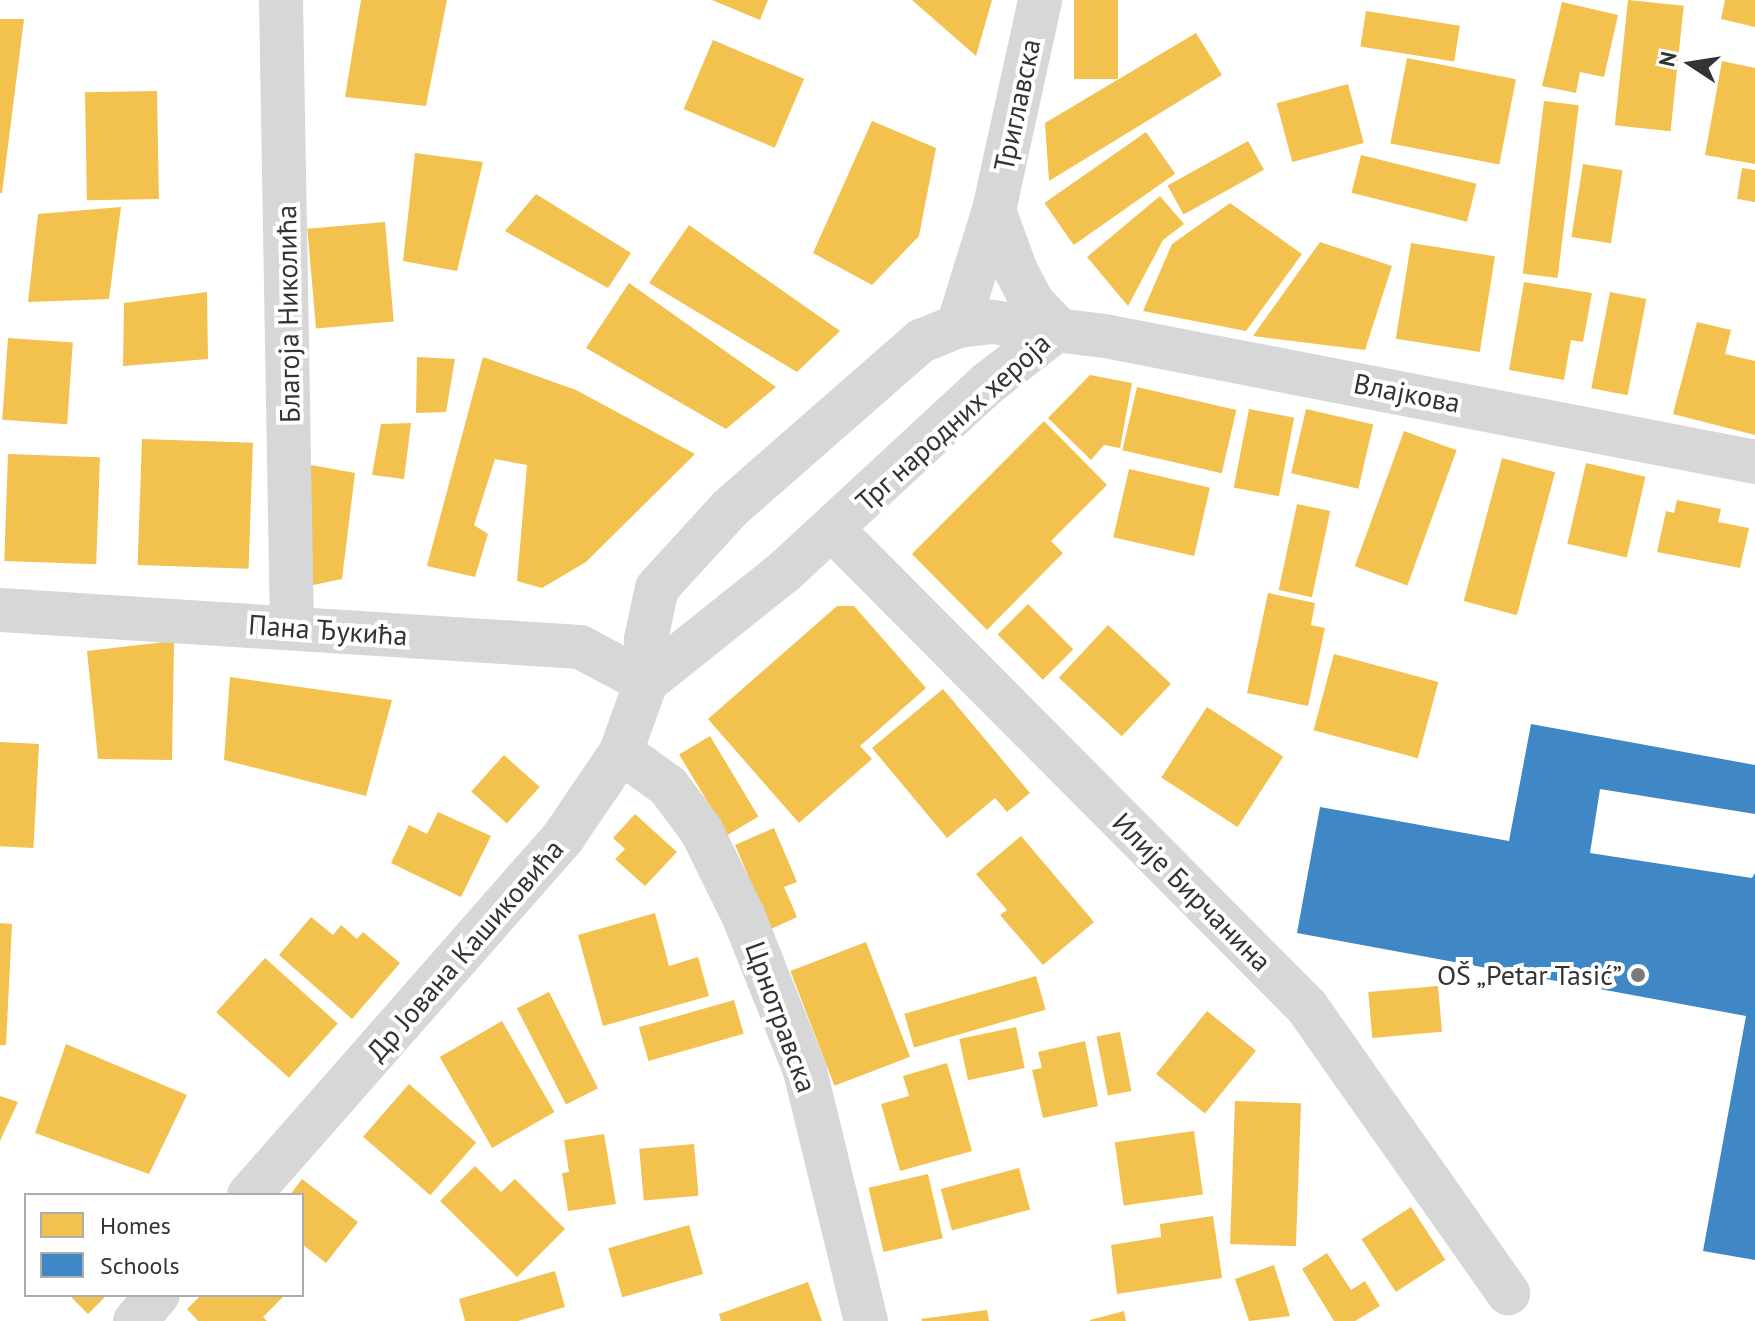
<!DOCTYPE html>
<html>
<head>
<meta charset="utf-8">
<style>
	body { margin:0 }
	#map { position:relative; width:1755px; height:1321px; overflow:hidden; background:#fff; font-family:"PT Sans",sans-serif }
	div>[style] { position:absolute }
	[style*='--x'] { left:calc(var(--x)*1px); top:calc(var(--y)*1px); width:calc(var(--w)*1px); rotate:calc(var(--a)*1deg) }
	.homes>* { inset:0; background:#f2c14e; transform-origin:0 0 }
	.schools>* { inset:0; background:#3f88c5 }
	.minor>* { height:44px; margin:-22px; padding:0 22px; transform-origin:22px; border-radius:22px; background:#d7d7d7 }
	.tertiary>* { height:44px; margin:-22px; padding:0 22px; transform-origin:22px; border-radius:22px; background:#d7d7d7 }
	.dots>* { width:22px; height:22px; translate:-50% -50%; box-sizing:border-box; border:4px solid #fff; border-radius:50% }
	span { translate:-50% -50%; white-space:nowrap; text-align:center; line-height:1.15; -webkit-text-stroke:8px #fff; paint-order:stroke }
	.street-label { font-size:28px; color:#333 }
	.poi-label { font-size:28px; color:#333 }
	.right { translate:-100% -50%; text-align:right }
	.legend { position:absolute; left:24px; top:1193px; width:280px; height:104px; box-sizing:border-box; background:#fff; border:2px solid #adadad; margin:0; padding:10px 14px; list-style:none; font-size:24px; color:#333 }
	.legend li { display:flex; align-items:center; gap:16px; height:40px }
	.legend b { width:40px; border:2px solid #adadad }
	.north { position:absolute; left:1651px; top:24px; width:80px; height:80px; -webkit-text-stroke:6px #fff; paint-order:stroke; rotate:282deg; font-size:22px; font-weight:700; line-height:32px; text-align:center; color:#333 }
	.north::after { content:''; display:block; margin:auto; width:28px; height:36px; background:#333; clip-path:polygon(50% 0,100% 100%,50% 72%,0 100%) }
</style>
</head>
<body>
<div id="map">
	<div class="homes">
		<div style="clip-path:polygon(361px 0,447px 0,426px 106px,345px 97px)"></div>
		<div style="clip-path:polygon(712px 0,768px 0,760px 20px)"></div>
		<div style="clip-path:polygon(912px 0,992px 0,976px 56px)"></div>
		<div style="left:1074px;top:0;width:44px;height:79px"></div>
		<div style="left:1628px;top:0;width:56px;height:126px;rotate:6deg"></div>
		<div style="clip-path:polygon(1725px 0,1755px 0,1755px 27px,1721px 19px)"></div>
		<div style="clip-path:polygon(1562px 2px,1618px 15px,1604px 77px,1580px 72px,1576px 93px,1542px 86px)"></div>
		<div style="left:1366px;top:11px;width:95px;height:36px;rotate:9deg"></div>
		<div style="clip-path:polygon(0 19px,24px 19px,2px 193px,0 193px)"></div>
		<div style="clip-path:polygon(1196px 33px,1222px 75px,1049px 181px,1045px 123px)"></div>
		<div style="left:713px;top:40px;width:99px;height:75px;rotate:23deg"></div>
		<div style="left:1407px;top:58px;width:111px;height:87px;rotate:11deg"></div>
		<div style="clip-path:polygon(1722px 61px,1755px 68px,1755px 164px,1705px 155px)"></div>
		<div style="left:1348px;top:84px;width:61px;height:74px;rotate:75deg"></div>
		<div style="left:157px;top:91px;width:108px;height:72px;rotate:89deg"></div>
		<div style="left:1544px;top:101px;width:35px;height:174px;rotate:7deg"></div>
		<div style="clip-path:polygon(872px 121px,936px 148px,919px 236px,872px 285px,813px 253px)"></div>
		<div style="left:1146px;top:132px;width:51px;height:124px;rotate:55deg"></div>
		<div style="left:1248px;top:141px;width:33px;height:92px;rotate:61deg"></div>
		<div style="clip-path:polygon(415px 153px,483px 162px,457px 271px,403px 261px)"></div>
		<div style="left:1361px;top:155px;width:119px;height:39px;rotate:14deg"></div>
		<div style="left:1583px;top:164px;width:40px;height:74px;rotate:9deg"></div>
		<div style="clip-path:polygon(1742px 168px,1755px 170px,1755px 202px,1737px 199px)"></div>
		<div style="clip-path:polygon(536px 194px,631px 253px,608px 288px,505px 231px)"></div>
		<div style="clip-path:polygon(1160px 196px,1184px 224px,1163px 240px,1128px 306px,1087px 257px)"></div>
		<div style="clip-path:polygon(1230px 203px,1302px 254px,1246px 331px,1143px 311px,1172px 244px)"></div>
		<div style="clip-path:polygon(121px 207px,109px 299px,28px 302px,38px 214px)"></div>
		<div style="left:385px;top:222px;width:100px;height:78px;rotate:85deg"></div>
		<div style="clip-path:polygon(689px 225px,840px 331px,797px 372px,649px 283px)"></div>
		<div style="clip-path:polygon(1320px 242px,1392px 266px,1365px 350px,1253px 336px)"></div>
		<div style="left:1411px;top:243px;width:85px;height:97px;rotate:9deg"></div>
		<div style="clip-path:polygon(1524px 282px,1592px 293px,1583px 342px,1571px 340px,1564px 380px,1509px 370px)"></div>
		<div style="clip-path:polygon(629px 283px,776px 387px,726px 429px,586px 348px)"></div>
		<div style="clip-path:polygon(207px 292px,208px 359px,123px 366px,124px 303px)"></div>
		<div style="left:1610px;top:292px;width:37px;height:98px;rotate:11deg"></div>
		<div style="clip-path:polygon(1697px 322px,1731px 330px,1725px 354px,1755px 361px,1755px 435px,1673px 414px)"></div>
		<div style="left:8px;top:338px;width:65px;height:82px;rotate:4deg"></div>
		<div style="clip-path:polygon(417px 357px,455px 359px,446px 412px,416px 413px)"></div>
		<div style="clip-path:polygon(483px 357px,576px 390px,695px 454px,586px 562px,542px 588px,517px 581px,527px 465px,495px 459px,474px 525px,488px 534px,475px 577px,427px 566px)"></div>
		<div style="clip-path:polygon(1090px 375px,1132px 383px,1120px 448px,1104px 445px,1091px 460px,1048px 418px)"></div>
		<div style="left:1137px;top:387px;width:102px;height:65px;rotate:13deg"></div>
		<div style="left:1249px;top:409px;width:46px;height:80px;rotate:11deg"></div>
		<div style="left:1306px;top:409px;width:69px;height:66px;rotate:13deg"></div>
		<div style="clip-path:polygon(1044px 421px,1107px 485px,1051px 541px,1063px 553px,987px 630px,912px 554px)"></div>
		<div style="clip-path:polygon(411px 423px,404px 479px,372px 475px,381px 424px)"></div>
		<div style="left:1404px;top:431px;width:56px;height:144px;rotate:20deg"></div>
		<div style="left:142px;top:439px;width:111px;height:126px;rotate:2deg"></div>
		<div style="left:8px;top:454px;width:92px;height:107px;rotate:2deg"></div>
		<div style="left:1502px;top:458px;width:55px;height:148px;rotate:15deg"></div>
		<div style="clip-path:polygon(300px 463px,355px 473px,342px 579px,299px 588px)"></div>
		<div style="left:1586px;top:463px;width:61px;height:83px;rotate:13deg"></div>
		<div style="left:1129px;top:469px;width:83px;height:70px;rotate:13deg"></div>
		<div style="clip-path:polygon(1677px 500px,1721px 509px,1718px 522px,1749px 528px,1740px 568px,1657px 552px,1666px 511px,1674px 513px)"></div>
		<div style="left:1297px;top:504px;width:34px;height:88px;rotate:12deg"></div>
		<div style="clip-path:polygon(1268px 593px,1315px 603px,1311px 625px,1325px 628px,1308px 706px,1247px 693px)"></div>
		<div style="left:1028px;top:604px;width:64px;height:43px;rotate:45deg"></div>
		<div style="clip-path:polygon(837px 606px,854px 606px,926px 688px,860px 746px,872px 759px,799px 823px,708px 719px)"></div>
		<div style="left:1108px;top:625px;width:86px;height:72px;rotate:43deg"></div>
		<div style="clip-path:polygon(174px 641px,172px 760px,98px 759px,87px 651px)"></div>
		<div style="left:1334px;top:654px;width:108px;height:79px;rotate:15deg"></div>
		<div style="clip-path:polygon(230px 677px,392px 700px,366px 796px,224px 760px)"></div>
		<div style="clip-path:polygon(943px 689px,1030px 793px,1007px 812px,995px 798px,947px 838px,872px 748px)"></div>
		<div style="left:1207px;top:707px;width:91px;height:84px;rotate:33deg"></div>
		<div style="left:710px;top:736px;width:94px;height:36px;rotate:59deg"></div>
		<div style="left:0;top:742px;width:39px;height:104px;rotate:3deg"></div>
		<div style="left:504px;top:755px;width:48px;height:49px;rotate:42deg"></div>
		<div style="clip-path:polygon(438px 812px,491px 836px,461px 897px,391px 863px,409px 825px,427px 834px)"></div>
		<div style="clip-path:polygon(635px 814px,677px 852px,645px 886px,615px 859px,625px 849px,613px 838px)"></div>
		<div style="clip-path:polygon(774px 828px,797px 882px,784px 887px,797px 917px,771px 929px,735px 845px)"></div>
		<div style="clip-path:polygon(1021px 836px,1094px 922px,1043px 965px,1000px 915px,1007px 910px,976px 874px)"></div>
		<div style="clip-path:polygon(655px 913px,669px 966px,698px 957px,709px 996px,603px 1026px,578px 935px)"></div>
		<div style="clip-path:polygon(311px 917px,333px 935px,341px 925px,357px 939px,363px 932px,400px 963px,352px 1019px,279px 955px)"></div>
		<div style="clip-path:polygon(0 923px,12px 924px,6px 1045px,0 1045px)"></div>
		<div style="left:866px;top:942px;width:123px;height:81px;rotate:69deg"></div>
		<div style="left:265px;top:958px;width:98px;height:73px;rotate:42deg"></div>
		<div style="left:1036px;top:976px;width:35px;height:137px;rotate:74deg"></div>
		<div style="left:1438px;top:986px;width:46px;height:70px;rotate:85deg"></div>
		<div style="left:549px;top:992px;width:108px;height:36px;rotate:63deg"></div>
		<div style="left:734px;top:1000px;width:35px;height:99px;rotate:74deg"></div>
		<div style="left:1207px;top:1011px;width:63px;height:81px;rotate:39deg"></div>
		<div style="left:502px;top:1021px;width:105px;height:72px;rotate:60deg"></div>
		<div style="left:1016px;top:1027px;width:42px;height:58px;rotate:78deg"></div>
		<div style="left:1120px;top:1032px;width:60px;height:24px;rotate:79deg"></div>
		<div style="clip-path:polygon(1085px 1041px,1098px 1106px,1043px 1118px,1032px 1070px,1042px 1068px,1038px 1052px)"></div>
		<div style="clip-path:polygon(66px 1044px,187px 1095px,149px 1174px,35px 1133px)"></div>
		<div style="clip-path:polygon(947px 1063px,972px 1151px,900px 1171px,881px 1104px,909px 1096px,903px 1076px)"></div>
		<div style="left:409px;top:1084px;width:89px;height:70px;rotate:41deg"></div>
		<div style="clip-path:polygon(0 1096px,18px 1102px,0 1141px)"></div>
		<div style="left:1235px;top:1101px;width:66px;height:143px;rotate:2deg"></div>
		<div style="left:1194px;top:1131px;width:64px;height:80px;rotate:82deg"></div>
		<div style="clip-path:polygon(604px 1134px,616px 1204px,568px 1211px,562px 1173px,569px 1172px,564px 1140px)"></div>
		<div style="left:694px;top:1144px;width:52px;height:55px;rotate:85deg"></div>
		<div style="clip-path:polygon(475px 1166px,501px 1192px,515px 1179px,565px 1229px,517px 1277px,440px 1201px)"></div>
		<div style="left:1019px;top:1168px;width:43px;height:81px;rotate:75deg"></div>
		<div style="left:928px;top:1174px;width:66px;height:61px;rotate:77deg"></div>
		<div style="clip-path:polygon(302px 1179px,358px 1222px,326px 1263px,302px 1244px,302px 1195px,290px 1195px)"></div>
		<div style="left:1411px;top:1207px;width:63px;height:59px;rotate:57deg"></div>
		<div style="clip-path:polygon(1213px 1216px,1222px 1278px,1117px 1294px,1111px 1245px,1161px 1237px,1160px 1224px)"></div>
		<div style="left:689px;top:1225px;width:51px;height:84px;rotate:74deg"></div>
		<div style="clip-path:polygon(1327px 1253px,1351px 1290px,1365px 1281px,1380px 1306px,1355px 1321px,1334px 1321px,1302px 1269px)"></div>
		<div style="clip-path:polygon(1274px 1265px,1290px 1316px,1249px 1321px,1235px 1279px)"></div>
		<div style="clip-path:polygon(555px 1271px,565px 1307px,518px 1321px,465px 1321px,459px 1299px)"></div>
		<div style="clip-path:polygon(808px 1282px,822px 1321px,721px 1321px,719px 1314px)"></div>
		<div style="clip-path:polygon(69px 1295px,107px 1295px,88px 1314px)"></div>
		<div style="clip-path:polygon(201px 1295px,285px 1295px,263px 1317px,267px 1321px,198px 1321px,187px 1309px)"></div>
		<div style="clip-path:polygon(987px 1310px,989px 1321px,922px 1321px,921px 1319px)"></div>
		<div style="clip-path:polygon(1124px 1311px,1126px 1321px,1090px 1321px,1090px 1320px)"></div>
	</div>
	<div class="schools">
		<div style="clip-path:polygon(1531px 724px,1755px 765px,1755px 814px,1600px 789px,1590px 853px,1752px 878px,1755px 873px,1755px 1260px,1703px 1251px,1746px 1016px,1297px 933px,1320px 807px,1509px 841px)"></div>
	</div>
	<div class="minor">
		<div style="--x:281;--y:0;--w:628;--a:89"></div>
		<div style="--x:994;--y:210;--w:215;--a:-77.6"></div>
		<div style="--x:958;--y:326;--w:121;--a:-72.8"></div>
		<div style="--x:994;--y:210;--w:65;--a:70.2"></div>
		<div style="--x:1016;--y:271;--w:36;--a:62"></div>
		<div style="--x:1033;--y:303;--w:36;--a:46"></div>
		<div style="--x:832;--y:529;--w:674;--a:45.18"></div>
		<div style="--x:1307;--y:1007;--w:350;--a:54.9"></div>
		<div style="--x:0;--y:610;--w:581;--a:3.65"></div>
		<div style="--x:580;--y:647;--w:75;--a:27.9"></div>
		<div style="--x:621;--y:752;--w:58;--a:35.9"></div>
		<div style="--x:668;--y:786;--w:55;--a:53.1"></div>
		<div style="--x:701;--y:830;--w:95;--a:63.7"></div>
		<div style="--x:743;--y:915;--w:168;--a:68.3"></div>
		<div style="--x:805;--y:1071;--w:257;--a:76.3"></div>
	</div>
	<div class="tertiary">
		<div style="--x:646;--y:682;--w:178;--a:-38.6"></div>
		<div style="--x:785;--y:571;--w:275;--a:-42.8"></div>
		<div style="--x:987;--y:384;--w:90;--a:-37.8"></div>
		<div style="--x:249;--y:1195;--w:478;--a:-48.7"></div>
		<div style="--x:564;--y:836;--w:102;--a:-55.8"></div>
		<div style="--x:621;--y:752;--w:74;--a:-70.3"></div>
		<div style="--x:646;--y:682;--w:43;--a:-90"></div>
		<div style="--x:646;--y:639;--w:52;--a:-77.8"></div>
		<div style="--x:657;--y:588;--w:108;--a:-47.6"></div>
		<div style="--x:730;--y:508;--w:254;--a:-41.2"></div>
		<div style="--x:921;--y:341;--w:40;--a:-22"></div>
		<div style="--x:958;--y:326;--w:34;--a:-7"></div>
		<div style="--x:992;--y:322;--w:114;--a:7.1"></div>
		<div style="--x:1105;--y:336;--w:662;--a:10.97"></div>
		<div style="--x:135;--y:1321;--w:35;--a:-49"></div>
	</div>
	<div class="dots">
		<div style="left:1638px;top:975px;background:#7a7a7a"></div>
	</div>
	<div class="street-label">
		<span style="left:1017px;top:105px;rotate:-78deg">Триглавска</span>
		<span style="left:288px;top:314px;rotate:-91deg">Благоја Николића</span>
		<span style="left:1407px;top:393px;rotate:11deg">Влајкова</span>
		<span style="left:953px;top:422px;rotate:-42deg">Трг народних хероја</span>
		<span style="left:328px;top:630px;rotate:4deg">Пана Ђукића</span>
		<span style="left:1192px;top:892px;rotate:45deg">Илије Бирчанина</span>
		<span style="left:465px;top:950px;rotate:-49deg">Др Јована Кашиковића</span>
		<span style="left:781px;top:1017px;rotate:70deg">Црнотравска</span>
	</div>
	<div class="poi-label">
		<span class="right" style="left:1622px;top:975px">OŠ „Petar Tasić”</span>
	</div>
	<ul class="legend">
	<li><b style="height:22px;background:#f2c14e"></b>Homes</li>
	<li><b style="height:22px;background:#3f88c5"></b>Schools</li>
	</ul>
	<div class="north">N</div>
</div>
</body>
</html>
